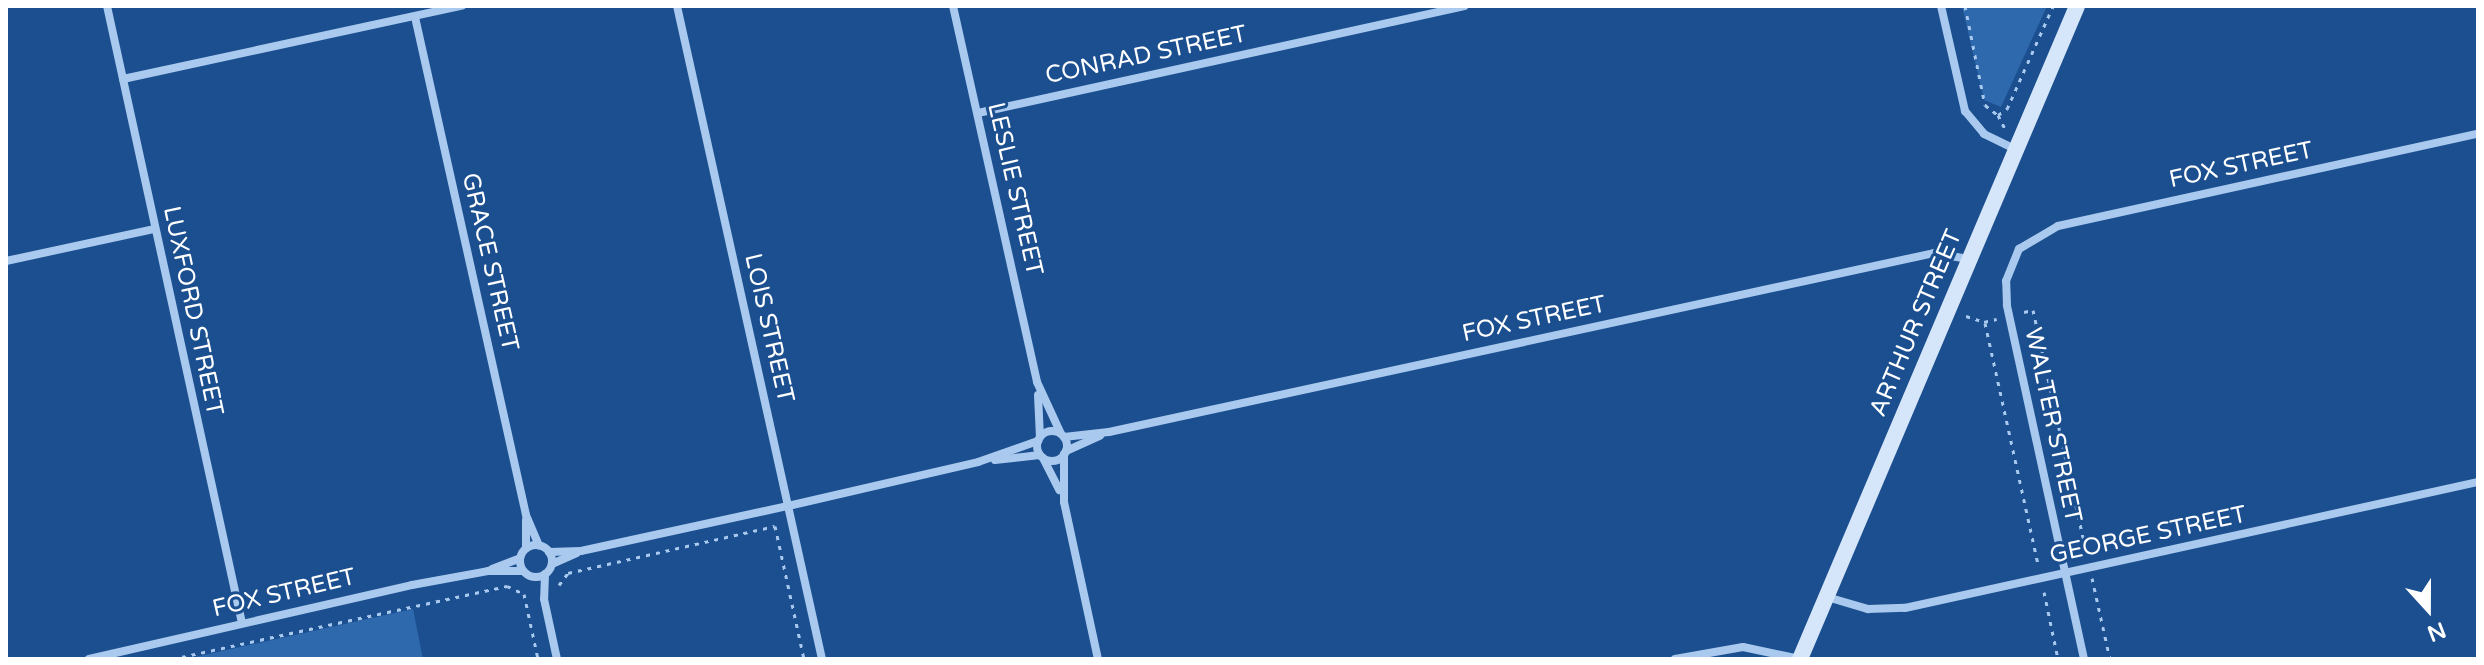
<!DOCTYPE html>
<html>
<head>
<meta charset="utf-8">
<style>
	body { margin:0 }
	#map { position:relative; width:2484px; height:665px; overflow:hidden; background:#1b4f8f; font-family:"Varela Round",sans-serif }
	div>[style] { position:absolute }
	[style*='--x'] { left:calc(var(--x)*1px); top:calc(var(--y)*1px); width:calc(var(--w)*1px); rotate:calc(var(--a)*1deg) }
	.green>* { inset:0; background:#2e69ad }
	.path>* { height:3px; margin-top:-1.5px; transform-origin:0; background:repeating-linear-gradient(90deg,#a9c9ee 0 4px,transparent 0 10px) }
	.street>* { height:8px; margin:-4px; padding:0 4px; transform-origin:4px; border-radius:4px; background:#a9c9ee }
	.street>.ring { margin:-4px; padding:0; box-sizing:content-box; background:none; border:8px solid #a9c9ee; border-radius:50% }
	.secondary>* { height:16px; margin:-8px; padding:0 8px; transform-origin:8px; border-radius:8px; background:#d6e6fa }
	span { translate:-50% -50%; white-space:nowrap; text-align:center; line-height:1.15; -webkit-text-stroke:6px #1b4f8f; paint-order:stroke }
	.street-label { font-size:24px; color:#fff }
	.frame { position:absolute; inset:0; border:8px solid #fff; pointer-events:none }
	.north { position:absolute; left:2388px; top:569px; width:80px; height:80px; -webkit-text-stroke:6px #1b4f8f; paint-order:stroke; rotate:159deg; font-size:22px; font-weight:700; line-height:32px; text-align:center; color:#fff }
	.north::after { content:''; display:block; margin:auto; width:28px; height:36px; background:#fff; clip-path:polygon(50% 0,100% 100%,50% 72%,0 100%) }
</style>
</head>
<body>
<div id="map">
	<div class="green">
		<div style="clip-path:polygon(1962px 6px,2047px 6px,2001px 107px,1984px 100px)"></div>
		<div style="clip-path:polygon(413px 609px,423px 659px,186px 659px)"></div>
	</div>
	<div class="path">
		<div style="--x:1965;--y:6;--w:101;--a:78.6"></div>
		<div style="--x:1985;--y:105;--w:16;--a:38"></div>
		<div style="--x:1998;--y:115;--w:11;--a:-34"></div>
		<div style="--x:2007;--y:109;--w:113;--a:-65.9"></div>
		<div style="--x:1998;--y:115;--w:16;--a:63"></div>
		<div style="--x:2024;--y:312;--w:9;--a:-13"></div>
		<div style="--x:2033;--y:310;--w:251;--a:77.6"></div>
		<div style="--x:1966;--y:316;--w:19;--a:18"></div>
		<div style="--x:1984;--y:322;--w:13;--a:-13"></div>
		<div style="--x:1985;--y:323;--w:248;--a:77.6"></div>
		<div style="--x:2092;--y:578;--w:83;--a:77.5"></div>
		<div style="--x:559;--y:585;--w:15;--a:-53"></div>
		<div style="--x:568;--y:573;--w:212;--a:-12.8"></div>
		<div style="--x:775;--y:526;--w:136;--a:77.7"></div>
		<div style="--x:2044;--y:592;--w:68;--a:78.2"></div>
		<div style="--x:172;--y:659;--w:343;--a:-12.3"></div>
		<div style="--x:507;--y:586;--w:19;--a:25"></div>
		<div style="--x:524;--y:594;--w:66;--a:77.8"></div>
	</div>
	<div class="street">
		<div style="--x:107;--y:6;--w:632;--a:77.66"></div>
		<div style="--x:677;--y:6;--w:669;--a:77.48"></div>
		<div style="--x:953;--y:6;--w:385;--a:77.4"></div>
		<div style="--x:1037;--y:382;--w:57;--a:65.2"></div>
		<div style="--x:1941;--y:6;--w:108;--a:77.1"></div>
		<div style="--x:1965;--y:111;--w:30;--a:50"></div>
		<div style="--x:1984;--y:134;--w:34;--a:26"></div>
		<div style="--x:415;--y:17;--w:510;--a:77.43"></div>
		<div style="--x:526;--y:515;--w:33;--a:67"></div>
		<div style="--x:123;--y:79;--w:347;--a:-12.2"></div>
		<div style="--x:978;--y:113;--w:498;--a:-12.4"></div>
		<div style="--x:6;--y:261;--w:151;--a:-12.2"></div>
		<div style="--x:1038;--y:395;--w:42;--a:87.3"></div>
		<div class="ring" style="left:1037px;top:431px;width:22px;height:22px"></div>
		<div style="--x:1064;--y:437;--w:45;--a:-6.3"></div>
		<div style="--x:1109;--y:432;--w:844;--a:-12.24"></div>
		<div style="--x:1934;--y:253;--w:36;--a:10"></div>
		<div style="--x:1066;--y:451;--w:37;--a:-24"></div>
		<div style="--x:1064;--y:454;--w:48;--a:90"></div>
		<div style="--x:1064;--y:502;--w:161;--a:77.8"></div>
		<div style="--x:1043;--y:458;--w:36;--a:63"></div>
		<div style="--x:995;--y:460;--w:45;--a:-6.3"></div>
		<div style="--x:526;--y:520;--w:28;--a:90"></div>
		<div class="ring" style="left:520px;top:545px;width:24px;height:24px"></div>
		<div style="--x:549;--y:552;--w:32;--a:-2"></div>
		<div style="--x:581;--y:551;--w:212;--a:-12.3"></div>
		<div style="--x:788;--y:506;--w:195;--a:-13"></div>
		<div style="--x:978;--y:462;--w:64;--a:-19.3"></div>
		<div style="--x:552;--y:564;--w:27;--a:-24"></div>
		<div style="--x:492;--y:569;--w:30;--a:-21"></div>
		<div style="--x:545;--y:574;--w:25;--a:92"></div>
		<div style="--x:544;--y:599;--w:61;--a:77.8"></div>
		<div style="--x:1827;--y:597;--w:43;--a:16.3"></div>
		<div style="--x:1868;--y:609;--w:37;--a:-2"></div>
		<div style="--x:1905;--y:608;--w:587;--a:-12.4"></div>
		<div style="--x:89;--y:659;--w:331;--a:-12.9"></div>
		<div style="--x:412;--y:585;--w:77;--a:-10.4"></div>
		<div style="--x:488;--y:571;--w:35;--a:0"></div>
		<div style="--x:1675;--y:659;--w:69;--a:-10"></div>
		<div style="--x:1743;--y:647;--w:58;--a:11.9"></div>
		<div style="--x:2084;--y:659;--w:362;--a:-102.3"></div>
		<div style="--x:2007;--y:305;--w:24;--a:-92"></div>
		<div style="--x:2006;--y:281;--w:35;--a:-68"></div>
		<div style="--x:2019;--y:249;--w:45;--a:-30.5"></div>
		<div style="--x:2058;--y:226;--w:430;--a:-12.4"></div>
	</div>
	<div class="secondary">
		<div style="--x:1800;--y:659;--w:709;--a:-67.01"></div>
	</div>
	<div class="street-label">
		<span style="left:1146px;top:55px;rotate:-12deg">CONRAD STREET</span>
		<span style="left:2241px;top:165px;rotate:-12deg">FOX STREET</span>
		<span style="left:1015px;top:189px;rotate:77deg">LESLIE STREET</span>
		<span style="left:490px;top:262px;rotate:77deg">GRACE STREET</span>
		<span style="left:193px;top:311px;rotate:78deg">LUXFORD STREET</span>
		<span style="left:1534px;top:319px;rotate:-12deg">FOX STREET</span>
		<span style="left:1916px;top:323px;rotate:-67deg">ARTHUR STREET</span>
		<span style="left:769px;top:328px;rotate:77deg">LOIS STREET</span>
		<span style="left:2053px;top:425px;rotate:78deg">WALTER STREET</span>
		<span style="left:2148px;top:535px;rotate:-12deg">GEORGE STREET</span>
		<span style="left:284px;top:593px;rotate:-13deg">FOX STREET</span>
	</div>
	<div class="frame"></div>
	<div class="north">N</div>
</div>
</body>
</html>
